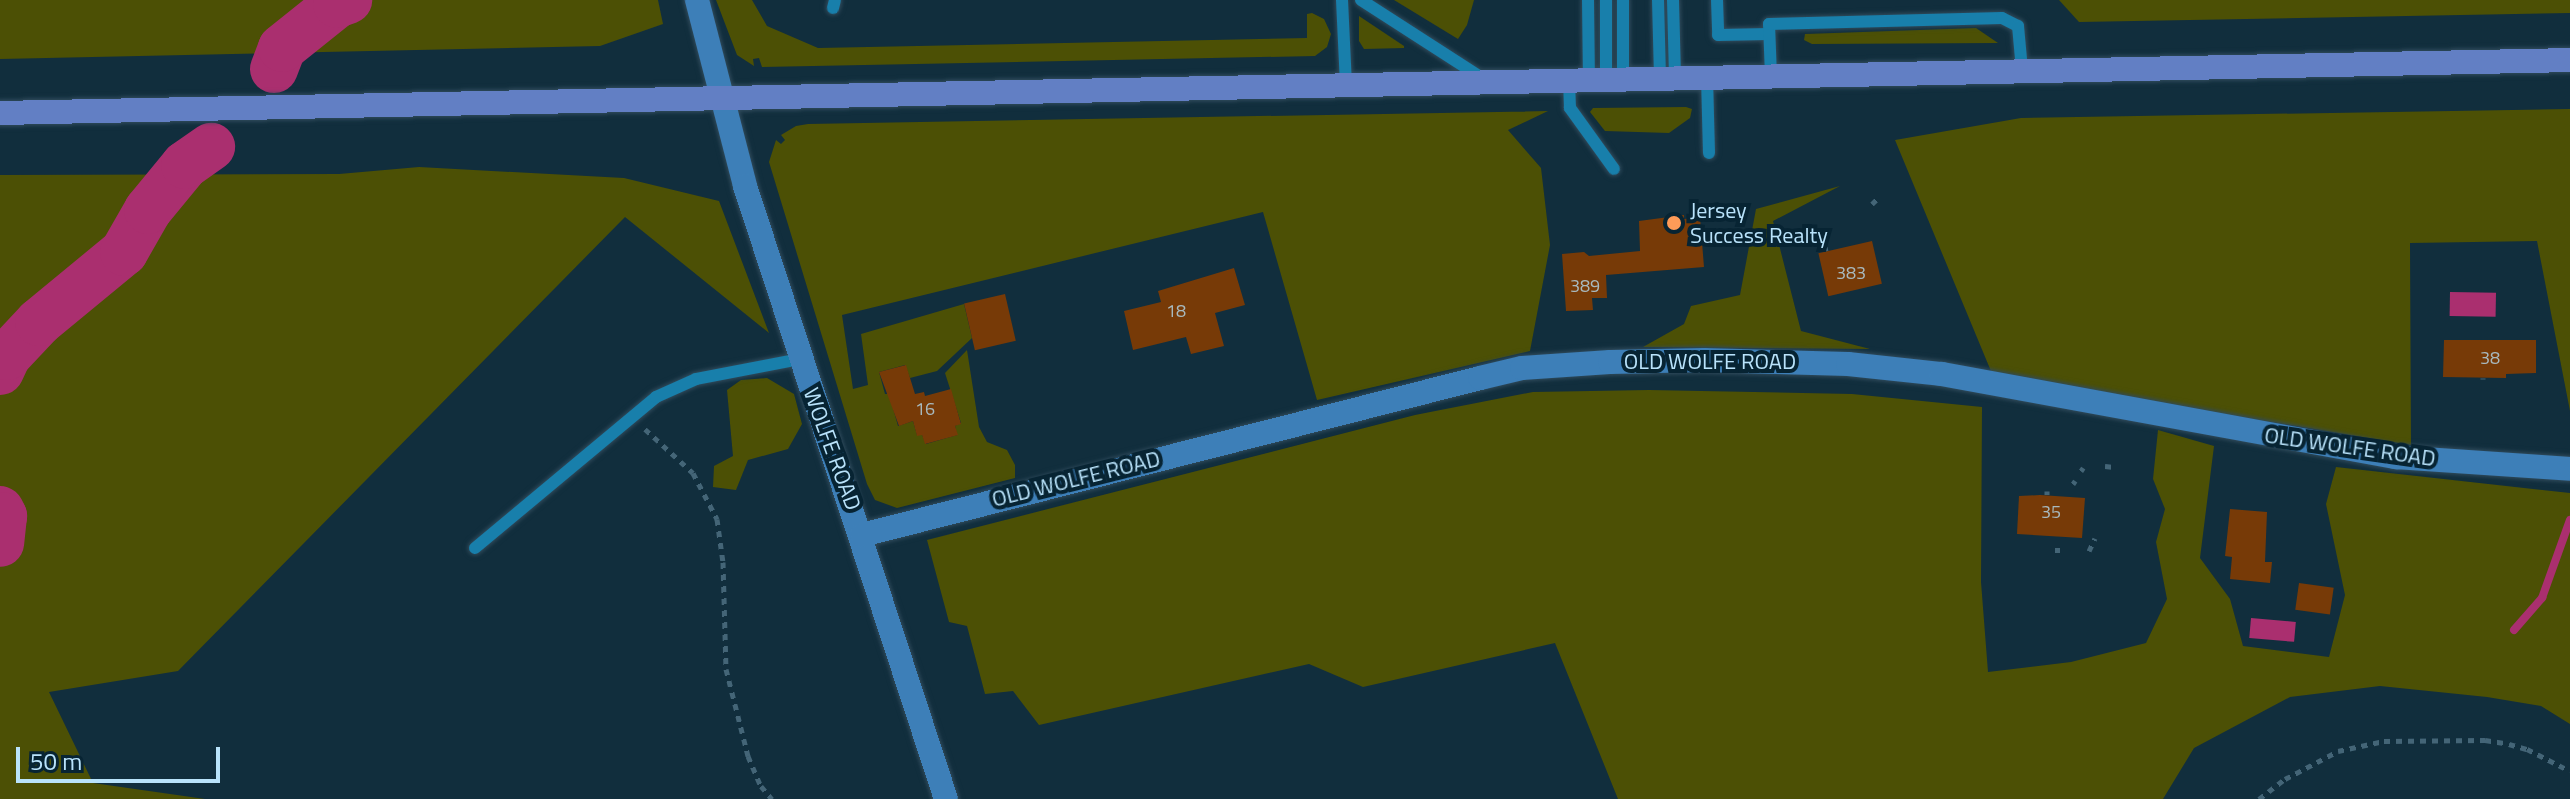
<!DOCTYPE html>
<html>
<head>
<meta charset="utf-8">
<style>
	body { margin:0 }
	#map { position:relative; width:2570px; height:799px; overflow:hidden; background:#112e3d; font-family:"Titillium Web",sans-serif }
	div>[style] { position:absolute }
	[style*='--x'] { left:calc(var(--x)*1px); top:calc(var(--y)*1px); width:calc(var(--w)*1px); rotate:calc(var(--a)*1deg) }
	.green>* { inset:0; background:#4c5005 }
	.water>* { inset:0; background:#aa2f6f; transform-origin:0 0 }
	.stream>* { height:8px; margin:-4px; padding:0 4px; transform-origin:4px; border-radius:4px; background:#aa2f6f }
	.river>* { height:48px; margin:-24px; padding:0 24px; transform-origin:24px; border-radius:24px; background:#aa2f6f }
	.building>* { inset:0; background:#773a07; transform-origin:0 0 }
	.path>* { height:5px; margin-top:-2.5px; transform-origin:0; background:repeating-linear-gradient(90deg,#446577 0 6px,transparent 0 12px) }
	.roads { filter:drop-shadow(0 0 2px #304b5c) drop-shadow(0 0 2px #304b5c) }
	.lane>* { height:12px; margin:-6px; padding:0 6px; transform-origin:6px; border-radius:6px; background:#187fab }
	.secondary>* { height:24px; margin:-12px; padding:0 12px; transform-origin:12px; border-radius:12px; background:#3d7fb8 }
	.primary>* { height:24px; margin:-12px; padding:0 12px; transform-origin:12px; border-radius:12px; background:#627fc4 }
	.dots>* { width:22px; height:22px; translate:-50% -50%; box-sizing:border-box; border:4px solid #072433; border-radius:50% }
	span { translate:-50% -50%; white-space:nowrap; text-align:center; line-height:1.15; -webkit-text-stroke:8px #072433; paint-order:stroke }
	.number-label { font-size:18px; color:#a8b9be }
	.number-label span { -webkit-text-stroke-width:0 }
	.poi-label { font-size:22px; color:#b9e3fb }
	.left { translate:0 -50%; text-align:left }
	.street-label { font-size:22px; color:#b9e3fb }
	.scale { position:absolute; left:16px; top:747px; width:204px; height:36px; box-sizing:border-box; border:4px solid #b9e3fb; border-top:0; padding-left:10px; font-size:24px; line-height:28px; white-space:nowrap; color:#b9e3fb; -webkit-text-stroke:6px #072433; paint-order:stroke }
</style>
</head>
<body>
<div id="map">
	<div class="green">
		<div style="clip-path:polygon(0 0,658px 0,663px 24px,600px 46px,0 59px)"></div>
		<div style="clip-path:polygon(716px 0,752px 0,767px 26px,818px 48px,1307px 38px,1307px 14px,1312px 13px,1324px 19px,1331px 34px,1327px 47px,1315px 56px,762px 67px,759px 58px,753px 59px,754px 66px,737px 55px)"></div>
		<div style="clip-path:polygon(1394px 0,1474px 0,1467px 25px,1458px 39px)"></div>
		<div style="clip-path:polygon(2059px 0,2570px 0,2570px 13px,2079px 22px)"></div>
		<div style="clip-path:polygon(1359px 16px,1404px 46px,1404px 48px,1364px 49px,1359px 41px)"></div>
		<div style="clip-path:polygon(1976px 28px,1998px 43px,1812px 44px,1804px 40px,1805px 34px)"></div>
		<div style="clip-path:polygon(1686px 107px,1692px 109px,1690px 118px,1669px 133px,1605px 131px,1590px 112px,1593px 108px)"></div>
		<div style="clip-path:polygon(2570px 109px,2570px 411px,2537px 241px,2410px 243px,2411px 445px,1993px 376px,1895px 140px,2021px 118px)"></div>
		<div style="clip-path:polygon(1548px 111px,1508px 130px,1541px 168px,1550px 245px,1530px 351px,1317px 400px,1263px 212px,842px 315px,853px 389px,868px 385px,861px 334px,964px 304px,972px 338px,937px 371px,910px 378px,905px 365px,879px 372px,885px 394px,889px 394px,898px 426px,913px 421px,917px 435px,922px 435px,926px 444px,957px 435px,955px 426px,961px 423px,945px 373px,967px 350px,979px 427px,987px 442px,1007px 450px,1015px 465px,1015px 478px,897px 508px,875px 500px,867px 484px,769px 162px,776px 140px,781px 144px,785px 140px,781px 135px,796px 126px,808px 124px)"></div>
		<div style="clip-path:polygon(419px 167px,624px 178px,719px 201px,769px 333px,625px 217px,178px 671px,49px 692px,93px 783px,205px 799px,0 799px,0 175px,339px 174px)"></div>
		<div style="clip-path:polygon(1840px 186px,1773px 221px,1801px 331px,1870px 349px,1643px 347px,1684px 324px,1691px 306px,1740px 295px,1756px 209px)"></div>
		<div style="clip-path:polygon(767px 378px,794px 394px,802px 424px,788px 449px,748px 460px,736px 490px,713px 487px,714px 466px,733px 456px,727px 390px,741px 380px)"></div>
		<div style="clip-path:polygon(1649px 390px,1852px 394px,1982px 407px,1981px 582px,1988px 672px,2071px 662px,2146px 643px,2167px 599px,2156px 542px,2165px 509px,2153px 479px,2158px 430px,2214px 446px,2200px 558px,2230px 599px,2243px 646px,2329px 657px,2345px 595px,2326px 504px,2336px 467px,2570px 493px,2570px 724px,2541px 706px,2487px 697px,2380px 686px,2290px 697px,2194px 748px,2163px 799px,1618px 799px,1555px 643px,1363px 687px,1309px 664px,1039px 725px,1013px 691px,985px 694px,967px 626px,949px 622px,927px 540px,1415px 415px,1533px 392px)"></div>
	</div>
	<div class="water">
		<div style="left:2450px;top:292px;width:46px;height:24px;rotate:1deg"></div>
		<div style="left:2251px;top:618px;width:45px;height:20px;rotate:5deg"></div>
	</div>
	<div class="stream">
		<div style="--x:2514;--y:630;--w:43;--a:-48.8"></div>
		<div style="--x:2542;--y:598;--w:83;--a:-70.3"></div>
	</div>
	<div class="river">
		<div style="--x:274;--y:69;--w:22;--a:-69"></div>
		<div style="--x:282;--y:48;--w:70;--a:-38.7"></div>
		<div style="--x:337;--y:4;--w:12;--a:-20"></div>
		<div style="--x:0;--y:371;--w:17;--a:-65"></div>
		<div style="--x:7;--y:356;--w:47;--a:-46.7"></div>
		<div style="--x:39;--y:322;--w:110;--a:-39.5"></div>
		<div style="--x:124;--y:252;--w:48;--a:-60.3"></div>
		<div style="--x:148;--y:210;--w:58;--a:-50.6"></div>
		<div style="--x:185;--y:165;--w:32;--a:-35"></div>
		<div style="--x:0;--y:510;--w:7;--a:63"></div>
		<div style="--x:3;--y:516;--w:27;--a:96"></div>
	</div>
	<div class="building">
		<div style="clip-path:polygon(1684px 215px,1684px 219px,1700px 217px,1704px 267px,1606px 275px,1607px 298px,1592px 298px,1593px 310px,1566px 311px,1562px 254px,1584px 252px,1589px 256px,1640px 251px,1639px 221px)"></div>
		<div style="left:1872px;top:241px;width:44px;height:55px;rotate:77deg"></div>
		<div style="clip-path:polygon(1234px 268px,1245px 305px,1215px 313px,1224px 346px,1191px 354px,1186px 337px,1133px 350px,1124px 311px,1161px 302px,1158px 291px)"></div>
		<div style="left:1005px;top:294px;width:48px;height:42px;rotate:77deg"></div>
		<div style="clip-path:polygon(2444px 340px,2536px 340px,2536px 373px,2506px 374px,2506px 378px,2443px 377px)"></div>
		<div style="clip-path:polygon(906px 365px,915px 394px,924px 392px,925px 396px,951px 389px,961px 424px,955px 426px,958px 435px,925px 444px,922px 435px,917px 436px,913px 421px,899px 426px,879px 372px)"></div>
		<div style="clip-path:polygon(2040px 495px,2085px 498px,2082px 538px,2017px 534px,2019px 496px)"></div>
		<div style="clip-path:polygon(2230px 509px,2267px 512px,2265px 562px,2272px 562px,2270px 583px,2230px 579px,2232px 557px,2225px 556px)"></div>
		<div style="left:2299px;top:583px;width:35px;height:27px;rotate:8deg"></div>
	</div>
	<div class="path">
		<div style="--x:1872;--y:204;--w:10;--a:-45"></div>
		<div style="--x:1825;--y:247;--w:4;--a:76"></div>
		<div style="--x:2483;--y:379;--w:1;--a:-90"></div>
		<div style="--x:645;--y:429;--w:65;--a:42.5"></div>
		<div style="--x:693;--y:473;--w:52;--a:62.4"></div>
		<div style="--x:717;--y:519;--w:43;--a:82.1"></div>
		<div style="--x:723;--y:562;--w:107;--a:88.4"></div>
		<div style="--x:726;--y:669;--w:90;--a:75.8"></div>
		<div style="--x:748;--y:756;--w:33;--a:67"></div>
		<div style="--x:761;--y:786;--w:17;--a:50"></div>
		<div style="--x:2105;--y:466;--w:9;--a:6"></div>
		<div style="--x:2081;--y:471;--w:4;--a:-56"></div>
		<div style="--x:2073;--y:484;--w:4;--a:-56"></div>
		<div style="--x:2047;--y:495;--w:4;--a:-90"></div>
		<div style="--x:2055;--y:550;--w:5;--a:0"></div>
		<div style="--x:2089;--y:551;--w:14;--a:-65"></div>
		<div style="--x:2259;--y:799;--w:33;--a:-38"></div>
		<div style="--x:2285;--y:779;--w:60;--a:-27.8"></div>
		<div style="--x:2338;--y:751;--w:47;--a:-12.3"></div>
		<div style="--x:2384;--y:741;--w:101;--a:-0.6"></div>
		<div style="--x:2485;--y:740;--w:24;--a:9"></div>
		<div style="--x:2509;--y:744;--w:19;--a:16"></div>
		<div style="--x:2527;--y:749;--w:48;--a:27.1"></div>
	</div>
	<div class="roads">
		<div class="lane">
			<div style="--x:1342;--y:0;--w:85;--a:87.3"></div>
			<div style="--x:1361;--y:0;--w:144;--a:32.8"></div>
			<div style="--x:1588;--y:0;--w:79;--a:89.3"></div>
			<div style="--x:1623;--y:0;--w:79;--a:90"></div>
			<div style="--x:1658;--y:0;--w:78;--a:88.5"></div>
			<div style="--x:1673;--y:0;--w:78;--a:88.5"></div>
			<div style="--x:1717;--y:0;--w:35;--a:88"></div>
			<div style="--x:1718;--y:35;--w:51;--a:-1.1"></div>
			<div style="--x:833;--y:8;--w:8;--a:-76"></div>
			<div style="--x:1771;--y:76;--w:52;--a:-92.2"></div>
			<div style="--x:1769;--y:24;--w:233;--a:-1.5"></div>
			<div style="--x:2002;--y:18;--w:18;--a:27"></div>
			<div style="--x:2018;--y:26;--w:44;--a:84.8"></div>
			<div style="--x:1707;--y:77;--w:76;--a:88.5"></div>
			<div style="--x:1606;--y:79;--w:79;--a:-90"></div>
			<div style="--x:1569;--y:80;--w:28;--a:88"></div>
			<div style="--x:1570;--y:108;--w:75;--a:54.2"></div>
			<div style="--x:475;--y:548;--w:236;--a:-39.8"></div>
			<div style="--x:656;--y:397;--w:44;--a:-24.2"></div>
			<div style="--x:696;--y:379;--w:106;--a:-10.9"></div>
		</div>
		<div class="secondary">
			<div style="--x:697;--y:0;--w:192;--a:75.5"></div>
			<div style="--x:745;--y:186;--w:645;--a:71.85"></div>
			<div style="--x:862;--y:535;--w:638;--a:-14.25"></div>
			<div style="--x:1480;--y:378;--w:43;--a:-13.4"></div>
			<div style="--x:1522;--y:368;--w:88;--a:-3.9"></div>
			<div style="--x:1610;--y:362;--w:94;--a:-1.2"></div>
			<div style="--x:1704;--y:360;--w:144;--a:1.6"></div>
			<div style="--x:1848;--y:364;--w:95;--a:6.1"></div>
			<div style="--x:1942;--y:374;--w:462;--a:10.4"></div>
			<div style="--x:2396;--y:457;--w:174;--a:3.9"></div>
		</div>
		<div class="primary">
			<div style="--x:0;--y:113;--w:2571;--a:-1.18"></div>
		</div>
	</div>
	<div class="dots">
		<div style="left:1674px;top:223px;background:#fe9b58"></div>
	</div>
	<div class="number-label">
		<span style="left:1851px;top:273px">383</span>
		<span style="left:1585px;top:286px">389</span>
		<span style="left:1176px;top:311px">18</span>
		<span style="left:2490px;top:358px">38</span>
		<span style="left:925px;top:409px">16</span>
		<span style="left:2051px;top:512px">35</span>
	</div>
	<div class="poi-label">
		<span class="left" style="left:1690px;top:223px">Jersey<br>Success Realty</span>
	</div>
	<div class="street-label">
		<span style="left:1710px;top:362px">OLD WOLFE ROAD</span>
		<span style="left:2350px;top:447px;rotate:8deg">OLD WOLFE ROAD</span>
		<span style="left:832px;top:449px;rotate:70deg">WOLFE ROAD</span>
		<span style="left:1076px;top:479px;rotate:-14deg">OLD WOLFE ROAD</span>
	</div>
	<div class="scale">50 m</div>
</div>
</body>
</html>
